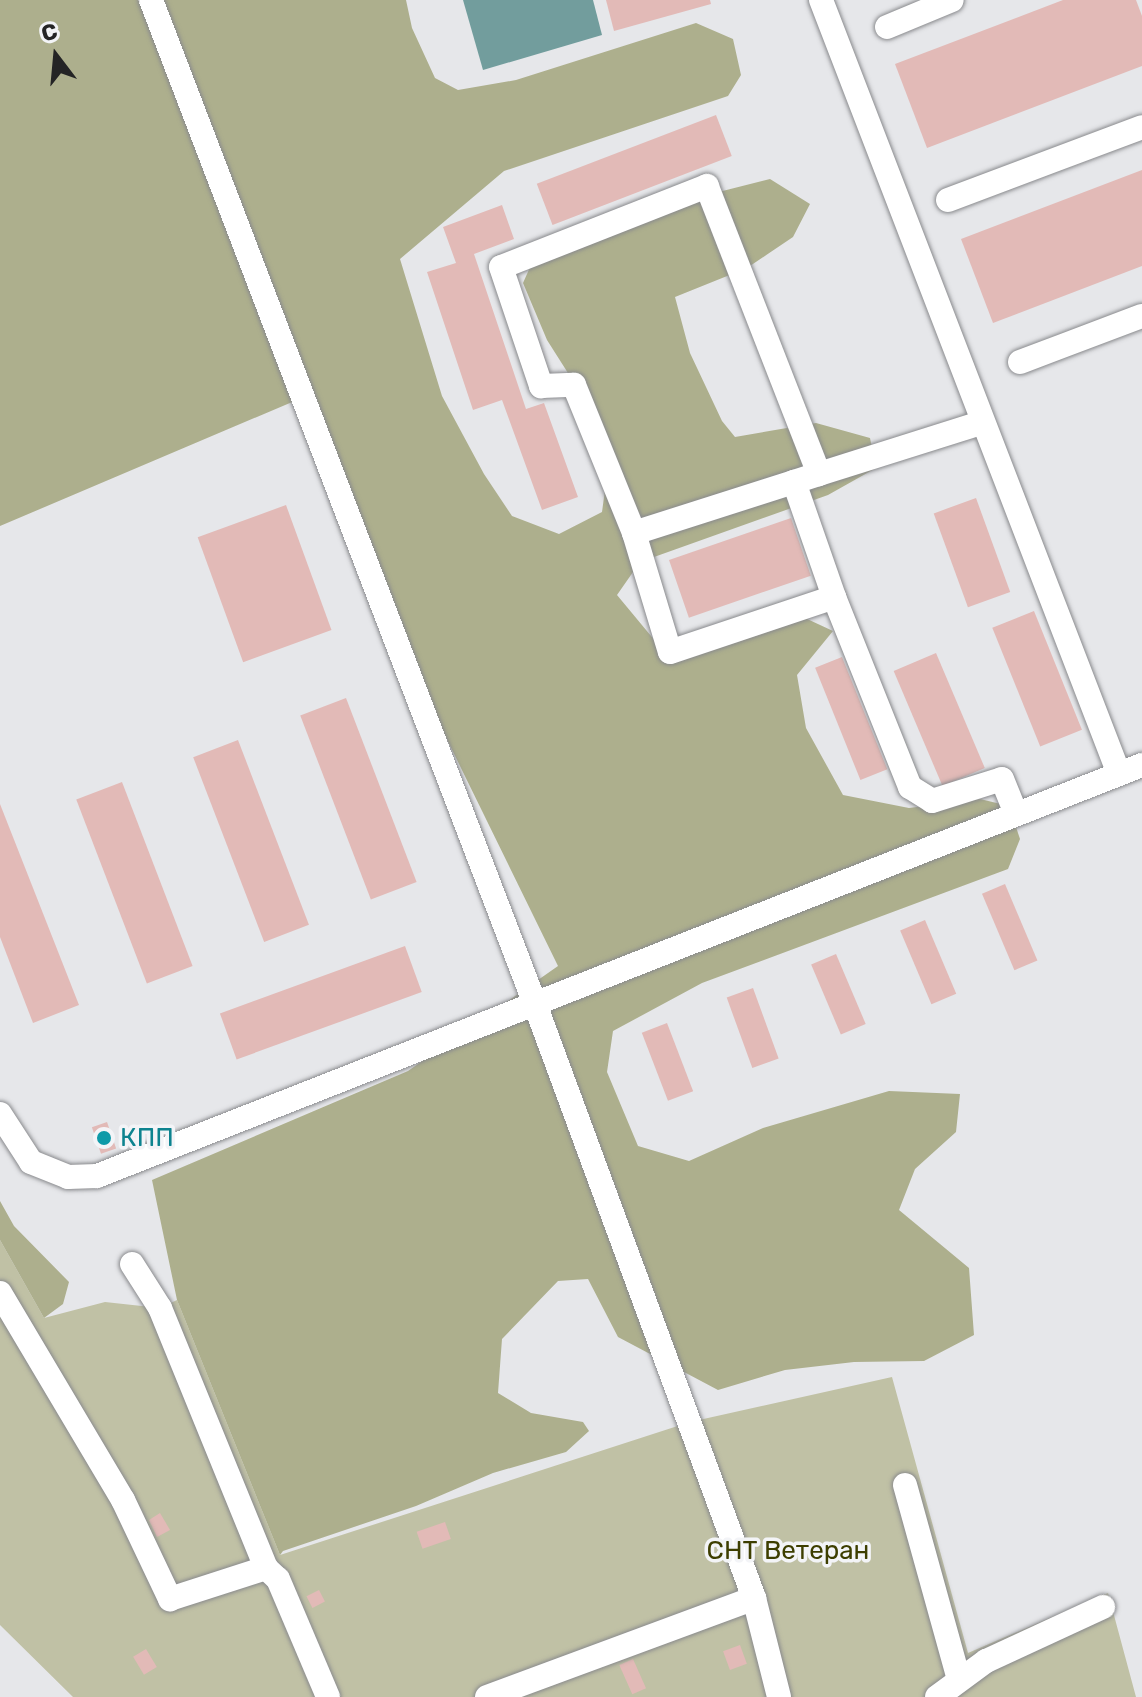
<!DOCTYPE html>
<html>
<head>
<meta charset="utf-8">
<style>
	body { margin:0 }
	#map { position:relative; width:1142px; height:1697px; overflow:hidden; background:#e6e7ea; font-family:Rubik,sans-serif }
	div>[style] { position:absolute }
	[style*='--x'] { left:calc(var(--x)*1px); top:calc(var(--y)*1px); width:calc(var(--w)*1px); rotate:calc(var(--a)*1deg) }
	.green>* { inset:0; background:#c0c1a5 }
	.forest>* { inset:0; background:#adaf8d }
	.water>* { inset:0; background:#729d9d }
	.building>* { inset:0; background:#e2bab7; transform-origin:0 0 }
	.roads { filter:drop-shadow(0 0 2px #898a8d) drop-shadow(0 0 2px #898a8d) }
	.minor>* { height:24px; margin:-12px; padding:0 12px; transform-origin:12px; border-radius:12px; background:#fff }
	.dots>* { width:22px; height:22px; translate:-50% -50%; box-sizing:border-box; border:4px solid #f3f4f7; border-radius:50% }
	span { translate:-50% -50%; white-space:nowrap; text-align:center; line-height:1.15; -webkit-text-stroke:7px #f3f4f7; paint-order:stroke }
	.culture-label { font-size:26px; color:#0d838f }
	.left { translate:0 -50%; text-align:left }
	.park-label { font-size:26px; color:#3d3e00 }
	.north { position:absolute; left:16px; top:16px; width:80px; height:80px; -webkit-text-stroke:6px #f3f4f7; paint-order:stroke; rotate:344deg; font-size:22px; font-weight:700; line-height:32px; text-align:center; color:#242425 }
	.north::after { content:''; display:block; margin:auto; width:28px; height:36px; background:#242425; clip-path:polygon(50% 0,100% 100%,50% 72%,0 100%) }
</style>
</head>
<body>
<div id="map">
	<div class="green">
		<div style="clip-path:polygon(0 1240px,44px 1318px,105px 1302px,160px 1308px,177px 1300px,280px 1555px,690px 1422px,892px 1377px,968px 1653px,1108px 1593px,1136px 1697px,73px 1697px,0 1625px)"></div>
	</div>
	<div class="forest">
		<div style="clip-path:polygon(0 0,406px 0,412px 28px,435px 78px,458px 90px,516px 80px,696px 23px,733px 39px,741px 75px,728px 96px,504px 171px,400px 259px,442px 396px,484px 474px,512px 516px,559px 534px,602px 512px,608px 468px,587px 403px,547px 340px,523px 283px,535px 256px,691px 199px,770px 179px,810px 204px,793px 237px,747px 268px,675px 297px,690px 353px,722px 421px,735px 437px,816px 423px,870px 438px,876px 468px,828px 495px,640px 562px,617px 595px,656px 642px,805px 618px,833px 631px,797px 675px,806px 728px,843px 795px,909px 808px,980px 799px,1009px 806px,1020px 839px,1008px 869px,702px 983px,613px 1031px,607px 1072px,638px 1146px,689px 1161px,763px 1128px,889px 1091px,960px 1094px,956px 1132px,915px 1169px,899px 1210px,969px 1268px,974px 1335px,924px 1361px,854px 1362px,785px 1370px,718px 1390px,618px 1337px,588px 1279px,558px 1281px,502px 1339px,498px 1393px,531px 1413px,583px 1422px,589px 1431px,566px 1452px,493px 1473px,416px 1506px,283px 1551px,280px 1555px,177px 1300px,152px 1180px,408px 1071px,558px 966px,410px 664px,304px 397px,0 526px)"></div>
		<div style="clip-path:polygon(0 1201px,14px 1226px,69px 1282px,63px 1304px,44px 1318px,0 1240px)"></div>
	</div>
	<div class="water">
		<div style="clip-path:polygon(463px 0,593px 0,602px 35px,483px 70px)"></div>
	</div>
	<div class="building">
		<div style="clip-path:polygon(606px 0,710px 0,711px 4px,614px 31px)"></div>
		<div style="clip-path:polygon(1063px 0,1136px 0,1142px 16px,1142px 66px,927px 148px,895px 64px)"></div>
		<div style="left:716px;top:115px;width:44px;height:192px;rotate:69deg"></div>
		<div style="clip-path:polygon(1142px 170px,1142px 266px,993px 323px,961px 239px)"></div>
		<div style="clip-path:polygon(502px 205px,514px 239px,474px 254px,526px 409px,544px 403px,578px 497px,542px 510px,502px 400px,473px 410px,427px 272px,456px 263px,443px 227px)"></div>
		<div style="left:976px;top:498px;width:100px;height:45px;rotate:70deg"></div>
		<div style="left:286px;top:505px;width:133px;height:94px;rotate:70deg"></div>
		<div style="left:791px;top:518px;width:61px;height:129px;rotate:71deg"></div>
		<div style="left:1034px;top:611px;width:128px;height:45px;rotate:68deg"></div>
		<div style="left:936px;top:653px;width:125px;height:46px;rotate:67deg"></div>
		<div style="left:842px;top:657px;width:121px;height:29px;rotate:68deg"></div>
		<div style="left:346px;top:698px;width:197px;height:49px;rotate:69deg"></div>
		<div style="left:238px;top:740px;width:198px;height:48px;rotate:69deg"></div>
		<div style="left:122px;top:782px;width:197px;height:49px;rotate:69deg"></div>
		<div style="clip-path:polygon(0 804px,79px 1005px,33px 1023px,0 937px)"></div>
		<div style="left:1005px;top:884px;width:83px;height:25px;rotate:67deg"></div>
		<div style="left:925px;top:920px;width:80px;height:27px;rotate:67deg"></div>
		<div style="left:405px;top:946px;width:49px;height:197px;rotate:70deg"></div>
		<div style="left:836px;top:954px;width:76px;height:27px;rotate:67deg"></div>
		<div style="left:753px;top:988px;width:75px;height:28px;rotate:70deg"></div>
		<div style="left:667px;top:1023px;width:73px;height:27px;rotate:69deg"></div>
		<div style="left:107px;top:1122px;width:28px;height:16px;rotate:71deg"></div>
		<div style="clip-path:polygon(160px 1513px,170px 1530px,157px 1537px,149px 1520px)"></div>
		<div style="left:445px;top:1522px;width:18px;height:30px;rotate:71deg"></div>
		<div style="left:319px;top:1590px;width:13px;height:14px;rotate:63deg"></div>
		<div style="left:740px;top:1645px;width:20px;height:18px;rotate:70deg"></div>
		<div style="left:146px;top:1649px;width:21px;height:15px;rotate:59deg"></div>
		<div style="left:633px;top:1659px;width:32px;height:15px;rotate:66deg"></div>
	</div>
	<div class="roads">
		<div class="minor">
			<div style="--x:151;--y:0;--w:1075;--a:69.07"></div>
			<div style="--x:535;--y:1004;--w:633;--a:69.76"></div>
			<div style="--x:754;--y:1598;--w:102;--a:75.8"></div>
			<div style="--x:821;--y:0;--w:829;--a:68.94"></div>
			<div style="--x:887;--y:27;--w:70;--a:-22.6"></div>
			<div style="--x:948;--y:200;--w:207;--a:-20.6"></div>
			<div style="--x:1020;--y:362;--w:130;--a:-20.7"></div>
			<div style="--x:819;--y:474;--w:309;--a:-111.3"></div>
			<div style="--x:707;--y:186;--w:221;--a:158.5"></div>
			<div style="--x:501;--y:267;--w:126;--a:71.4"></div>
			<div style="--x:541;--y:386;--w:33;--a:-2"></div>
			<div style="--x:574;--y:385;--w:160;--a:67.9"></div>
			<div style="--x:634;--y:533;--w:168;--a:-17.7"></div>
			<div style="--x:794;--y:482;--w:26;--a:-18"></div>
			<div style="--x:819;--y:474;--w:170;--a:-17.5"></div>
			<div style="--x:794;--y:482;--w:122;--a:70.8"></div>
			<div style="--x:834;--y:597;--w:205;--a:68.2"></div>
			<div style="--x:910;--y:787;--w:26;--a:32"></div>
			<div style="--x:932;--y:801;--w:73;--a:-17.4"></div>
			<div style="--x:1002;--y:779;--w:38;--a:68"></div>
			<div style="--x:634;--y:533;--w:124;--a:73.2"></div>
			<div style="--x:670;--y:652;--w:173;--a:-18.5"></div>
			<div style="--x:0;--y:1114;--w:57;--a:57.1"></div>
			<div style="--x:31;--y:1162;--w:40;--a:22"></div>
			<div style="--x:68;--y:1177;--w:29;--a:-2"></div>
			<div style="--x:97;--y:1176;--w:1123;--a:-21.47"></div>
			<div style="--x:132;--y:1264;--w:52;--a:57.5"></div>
			<div style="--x:160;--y:1308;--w:281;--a:67.8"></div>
			<div style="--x:266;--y:1568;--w:16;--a:43"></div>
			<div style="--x:278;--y:1579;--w:128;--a:67"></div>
			<div style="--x:0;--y:1293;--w:241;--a:59.3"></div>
			<div style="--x:123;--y:1500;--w:110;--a:64.6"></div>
			<div style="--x:170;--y:1599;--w:101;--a:-17.9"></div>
			<div style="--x:905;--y:1485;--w:202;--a:74.5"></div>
			<div style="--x:487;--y:1697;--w:285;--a:-20.3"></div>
			<div style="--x:937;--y:1697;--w:61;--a:-36.3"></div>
			<div style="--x:986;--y:1661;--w:129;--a:-24.8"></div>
		</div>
	</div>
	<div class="dots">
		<div style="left:104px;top:1138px;background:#0f9aa8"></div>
	</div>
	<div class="culture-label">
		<span class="left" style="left:120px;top:1138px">КПП</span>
	</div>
	<div class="park-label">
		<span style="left:788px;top:1551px">СНТ Ветеран</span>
	</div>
	<div class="north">С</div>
</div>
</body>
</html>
